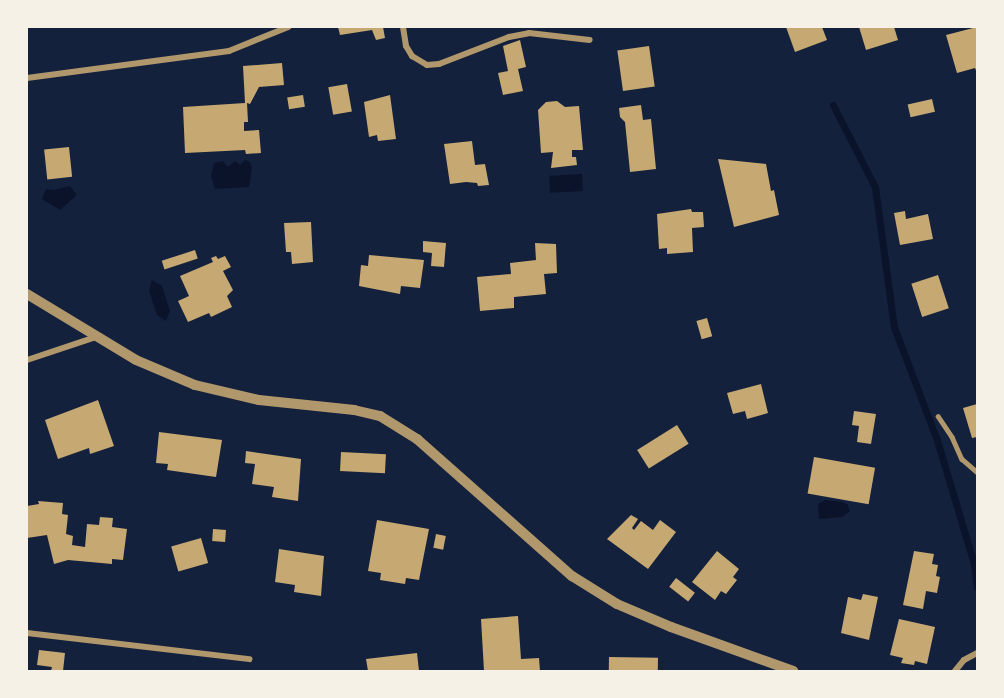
<!DOCTYPE html>
<html>
<head>
<meta charset="utf-8">
<style>
	body { margin:0 }
	#map { position:relative; width:1004px; height:698px; overflow:hidden; background:#14213d; font-family:Lato,sans-serif }
	div>[style] { position:absolute }
	[style*='--x'] { left:calc(var(--x)*1px); top:calc(var(--y)*1px); width:calc(var(--w)*1px); rotate:calc(var(--a)*1deg) }
	.water>* { inset:0; background:#0b132b; transform-origin:0 0 }
	.stream>* { height:7px; margin:-3.5px; padding:0 3.5px; transform-origin:3.5px; border-radius:3.5px; background:#0b132b }
	.building>* { inset:0; background:#c6a872; transform-origin:0 0 }
	.service>* { height:4.5px; margin:-2.25px; padding:0 2.25px; transform-origin:2.25px; border-radius:2.25px; background:#b1986c }
	.minor>* { height:6px; margin:-3px; padding:0 3px; transform-origin:3px; border-radius:3px; background:#b1986c }
	.tertiary>* { height:10px; margin:-5px; padding:0 5px; transform-origin:5px; border-radius:5px; background:#b1986c }
	span { translate:-50% -50%; white-space:nowrap; text-align:center; line-height:1.15; -webkit-text-stroke:6px #f6f1e7; paint-order:stroke }
	.frame { position:absolute; inset:0; border:28px solid #f6f1e7; pointer-events:none }
</style>
</head>
<body>
<div id="map">
	<div class="water">
		<div style="clip-path:polygon(245px 160px,250px 162px,252px 168px,249px 187px,215px 189px,211px 176px,214px 163px,223px 161px,228px 167px,235px 161px,240px 165px)"></div>
		<div style="left:582px;top:174px;width:17px;height:33px;rotate:87deg"></div>
		<div style="clip-path:polygon(70px 186px,77px 195px,60px 210px,42px 199px,46px 189px,54px 190px)"></div>
		<div style="clip-path:polygon(152px 280px,162px 286px,170px 311px,166px 321px,157px 315px,149px 291px)"></div>
		<div style="clip-path:polygon(825px 500px,843px 502px,848px 505px,850px 511px,842px 517px,819px 519px,818px 504px)"></div>
	</div>
	<div class="stream">
		<div style="--x:833;--y:105;--w:92;--a:62.9"></div>
		<div style="--x:875;--y:187;--w:141;--a:82.3"></div>
		<div style="--x:894;--y:327;--w:121;--a:69.2"></div>
		<div style="--x:937;--y:440;--w:129;--a:73.4"></div>
		<div style="--x:974;--y:564;--w:23;--a:83"></div>
	</div>
	<div class="building">
		<div style="clip-path:polygon(338px 27px,383px 27px,385px 38px,376px 40px,372px 30px,340px 35px)"></div>
		<div style="clip-path:polygon(786px 27px,822px 27px,827px 40px,795px 52px)"></div>
		<div style="clip-path:polygon(859px 27px,894px 27px,898px 40px,866px 50px)"></div>
		<div style="clip-path:polygon(977px 27px,977px 73px,975px 68px,957px 73px,946px 35px)"></div>
		<div style="clip-path:polygon(520px 40px,526px 67px,518px 69px,523px 91px,503px 95px,498px 73px,508px 71px,503px 46px)"></div>
		<div style="left:649px;top:46px;width:41px;height:32px;rotate:82deg"></div>
		<div style="clip-path:polygon(282px 63px,284px 85px,259px 87px,250px 104px,247px 103px,248px 122px,244px 122px,244px 131px,259px 130px,261px 153px,246px 154px,245px 150px,185px 153px,183px 107px,245px 103px,243px 66px)"></div>
		<div style="left:347px;top:84px;width:28px;height:19px;rotate:80deg"></div>
		<div style="left:303px;top:95px;width:12px;height:16px;rotate:81deg"></div>
		<div style="clip-path:polygon(390px 95px,396px 139px,378px 141px,377px 135px,369px 137px,364px 102px)"></div>
		<div style="left:932px;top:99px;width:13px;height:25px;rotate:77deg"></div>
		<div style="clip-path:polygon(557px 101px,565px 107px,579px 106px,583px 150px,572px 150px,572px 157px,576px 157px,577px 165px,551px 168px,553px 152px,541px 153px,538px 110px,546px 102px)"></div>
		<div style="clip-path:polygon(641px 105px,643px 120px,651px 119px,656px 169px,630px 172px,625px 122px,620px 117px,619px 108px)"></div>
		<div style="clip-path:polygon(472px 141px,475px 165px,485px 164px,489px 185px,478px 186px,477px 183px,466px 182px,450px 184px,444px 144px)"></div>
		<div style="left:69px;top:147px;width:30px;height:25px;rotate:84deg"></div>
		<div style="clip-path:polygon(718px 159px,766px 164px,771px 191px,774px 190px,779px 215px,734px 227px)"></div>
		<div style="clip-path:polygon(691px 209px,692px 212px,703px 212px,704px 227px,692px 228px,693px 252px,667px 254px,667px 248px,659px 249px,657px 214px)"></div>
		<div style="clip-path:polygon(905px 211px,906px 219px,928px 214px,933px 239px,900px 245px,894px 213px)"></div>
		<div style="clip-path:polygon(311px 222px,313px 262px,292px 264px,291px 252px,286px 252px,284px 223px)"></div>
		<div style="clip-path:polygon(423px 241px,446px 243px,444px 267px,431px 266px,432px 253px,423px 252px)"></div>
		<div style="clip-path:polygon(535px 243px,556px 244px,557px 273px,544px 274px,546px 294px,514px 297px,514px 308px,480px 311px,477px 277px,511px 274px,510px 263px,536px 260px)"></div>
		<div style="left:195px;top:250px;width:9px;height:35px;rotate:72deg"></div>
		<div style="clip-path:polygon(369px 255px,424px 260px,420px 288px,401px 286px,400px 294px,359px 286px,361px 265px,368px 266px)"></div>
		<div style="clip-path:polygon(216px 256px,218px 259px,225px 256px,231px 267px,223px 271px,233px 290px,227px 296px,232px 307px,211px 317px,209px 313px,188px 322px,178px 301px,189px 296px,180px 276px,213px 262px,211px 258px)"></div>
		<div style="left:938px;top:275px;width:35px;height:28px;rotate:72deg"></div>
		<div style="left:707px;top:318px;width:19px;height:11px;rotate:74deg"></div>
		<div style="clip-path:polygon(761px 384px,768px 413px,747px 419px,745px 411px,733px 414px,727px 393px)"></div>
		<div style="clip-path:polygon(98px 400px,114px 446px,90px 454px,89px 448px,58px 459px,45px 420px)"></div>
		<div style="clip-path:polygon(977px 404px,977px 437px,972px 438px,963px 408px)"></div>
		<div style="clip-path:polygon(854px 411px,876px 414px,871px 444px,857px 442px,859px 426px,852px 425px)"></div>
		<div style="left:677px;top:425px;width:22px;height:47px;rotate:58deg"></div>
		<div style="clip-path:polygon(159px 432px,222px 440px,216px 477px,167px 470px,168px 464px,156px 463px)"></div>
		<div style="clip-path:polygon(246px 451px,301px 459px,298px 501px,272px 497px,274px 487px,252px 484px,255px 464px,245px 463px)"></div>
		<div style="left:341px;top:452px;width:45px;height:19px;rotate:3deg"></div>
		<div style="left:814px;top:457px;width:62px;height:37px;rotate:10deg"></div>
		<div style="clip-path:polygon(38px 501px,63px 503px,62px 514px,68px 515px,66px 534px,73px 536px,72px 545px,85px 547px,87px 524px,99px 525px,100px 517px,113px 518px,112px 527px,127px 529px,123px 560px,112px 559px,112px 564px,68px 560px,54px 564px,47px 535px,27px 538px,27px 506px,39px 504px)"></div>
		<div style="clip-path:polygon(631px 515px,638px 519px,632px 528px,634px 530px,641px 521px,653px 530px,660px 520px,676px 532px,648px 569px,607px 539px)"></div>
		<div style="clip-path:polygon(377px 520px,429px 529px,419px 580px,406px 578px,405px 584px,380px 580px,381px 573px,368px 571px)"></div>
		<div style="left:213px;top:529px;width:13px;height:12px;rotate:4deg"></div>
		<div style="left:436px;top:534px;width:10px;height:14px;rotate:11deg"></div>
		<div style="left:201px;top:538px;width:26px;height:31px;rotate:74deg"></div>
		<div style="clip-path:polygon(279px 549px,324px 556px,321px 596px,294px 592px,295px 585px,275px 582px)"></div>
		<div style="clip-path:polygon(717px 551px,739px 569px,733px 577px,737px 580px,726px 594px,721px 591px,715px 600px,692px 582px)"></div>
		<div style="clip-path:polygon(914px 551px,934px 554px,932px 564px,938px 565px,936px 576px,940px 577px,937px 593px,926px 591px,923px 609px,903px 605px)"></div>
		<div style="left:676px;top:578px;width:24px;height:11px;rotate:38deg"></div>
		<div style="clip-path:polygon(863px 594px,878px 597px,869px 640px,841px 633px,848px 597px,861px 600px)"></div>
		<div style="clip-path:polygon(518px 616px,521px 659px,539px 658px,540px 671px,484px 671px,481px 619px)"></div>
		<div style="clip-path:polygon(899px 619px,935px 627px,927px 664px,915px 661px,914px 665px,901px 663px,903px 658px,890px 655px)"></div>
		<div style="clip-path:polygon(39px 650px,65px 653px,63px 671px,51px 671px,52px 667px,37px 665px)"></div>
		<div style="clip-path:polygon(417px 653px,419px 671px,368px 671px,366px 659px)"></div>
		<div style="left:609px;top:657px;width:49px;height:14px;rotate:1deg"></div>
	</div>
	<div class="service">
		<div style="--x:938;--y:416;--w:25;--a:56"></div>
		<div style="--x:952;--y:437;--w:24;--a:66"></div>
		<div style="--x:962;--y:459;--w:20;--a:41"></div>
	</div>
	<div class="minor">
		<div style="--x:403;--y:27;--w:19;--a:81"></div>
		<div style="--x:406;--y:46;--w:12;--a:59"></div>
		<div style="--x:412;--y:56;--w:17;--a:31"></div>
		<div style="--x:427;--y:65;--w:12;--a:-5"></div>
		<div style="--x:439;--y:64;--w:75;--a:-21.1"></div>
		<div style="--x:509;--y:37;--w:20;--a:-11"></div>
		<div style="--x:529;--y:33;--w:61;--a:6.5"></div>
		<div style="--x:27;--y:78;--w:204;--a:-7.6"></div>
		<div style="--x:229;--y:51;--w:64;--a:-22.1"></div>
		<div style="--x:27;--y:360;--w:73;--a:-18.4"></div>
		<div style="--x:27;--y:633;--w:224;--a:6.7"></div>
		<div style="--x:955;--y:671;--w:14;--a:-51"></div>
		<div style="--x:964;--y:660;--w:15;--a:-28"></div>
	</div>
	<div class="tertiary">
		<div style="--x:27;--y:294;--w:127;--a:31.2"></div>
		<div style="--x:136;--y:360;--w:64;--a:23"></div>
		<div style="--x:195;--y:385;--w:66;--a:13.2"></div>
		<div style="--x:259;--y:400;--w:96;--a:6"></div>
		<div style="--x:354;--y:410;--w:27;--a:13"></div>
		<div style="--x:380;--y:416;--w:44;--a:31.9"></div>
		<div style="--x:417;--y:439;--w:207;--a:41.5"></div>
		<div style="--x:572;--y:576;--w:53;--a:31.9"></div>
		<div style="--x:617;--y:604;--w:59;--a:23.1"></div>
		<div style="--x:671;--y:627;--w:130;--a:19.8"></div>
	</div>
	<div class="frame"></div>
</div>
</body>
</html>
